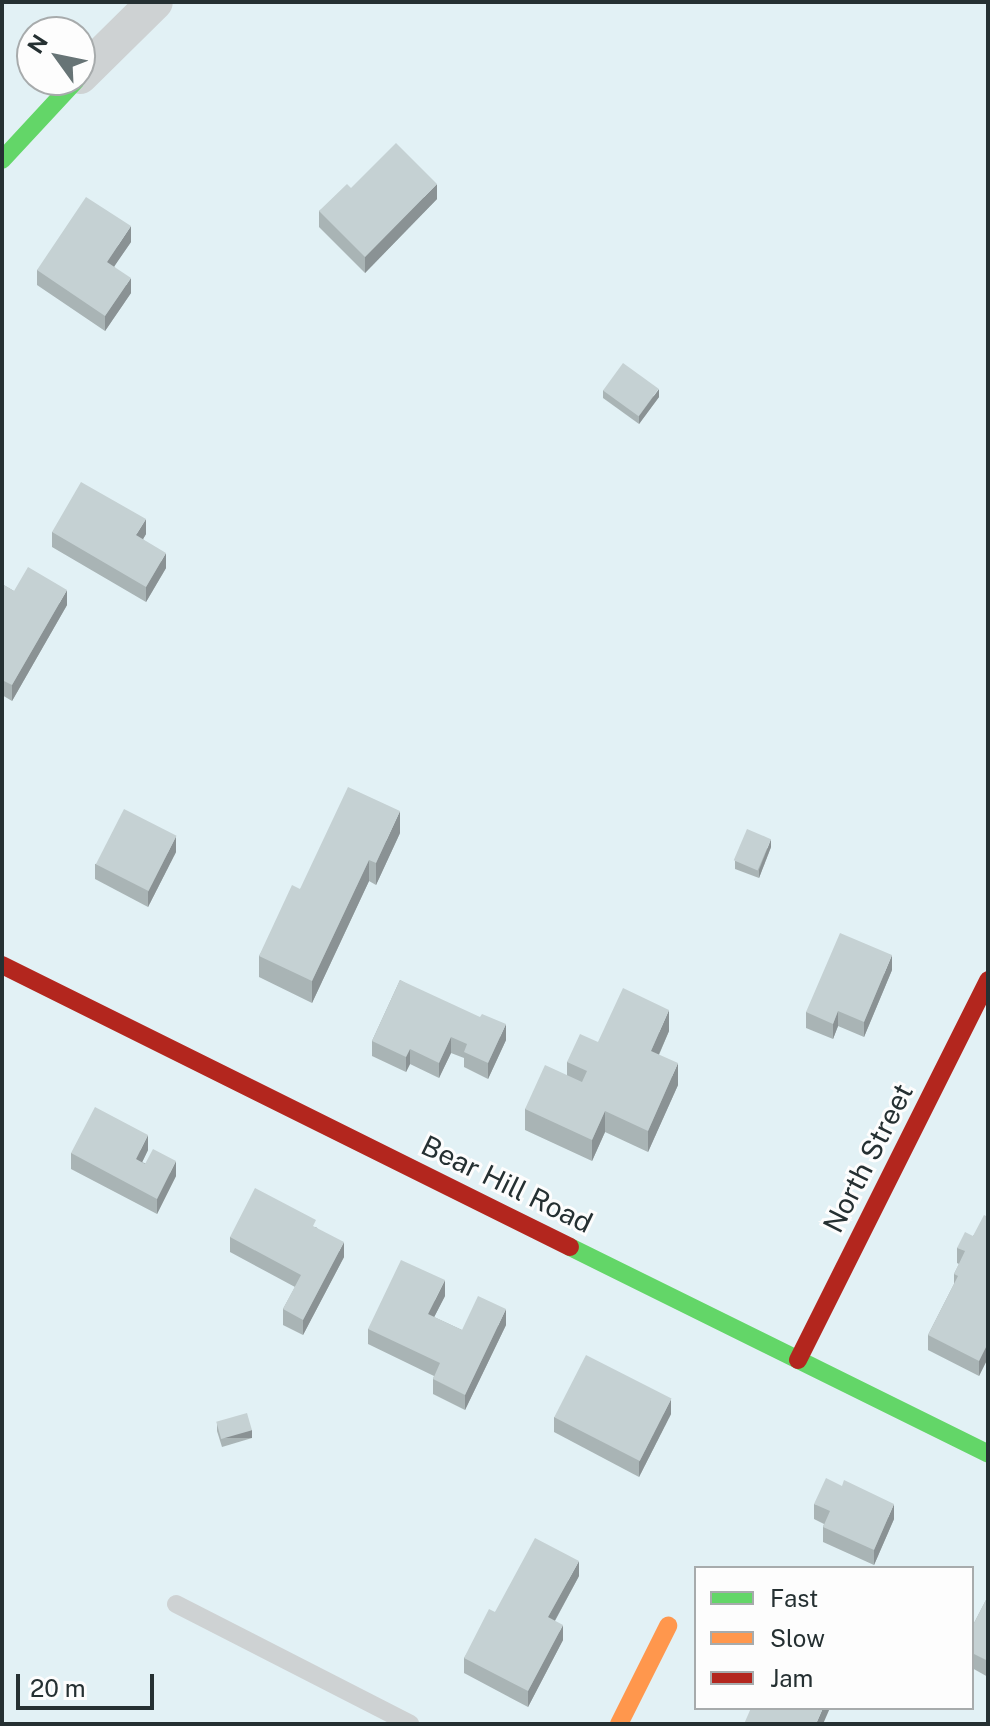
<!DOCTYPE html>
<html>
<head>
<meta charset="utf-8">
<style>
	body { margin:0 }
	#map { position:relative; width:990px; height:1726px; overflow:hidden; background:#e2f1f5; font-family:"Public Sans",sans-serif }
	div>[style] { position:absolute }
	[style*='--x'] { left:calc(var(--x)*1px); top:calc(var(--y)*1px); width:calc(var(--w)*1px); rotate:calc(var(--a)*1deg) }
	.lane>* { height:18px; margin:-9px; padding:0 9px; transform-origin:9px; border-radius:9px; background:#ced2d3 }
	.street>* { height:36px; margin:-18px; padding:0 18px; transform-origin:18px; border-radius:18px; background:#ced2d3 }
	.fast>* { height:18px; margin:-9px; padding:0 9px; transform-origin:9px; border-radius:9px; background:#63d668 }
	.slow>* { height:18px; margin:-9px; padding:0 9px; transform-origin:9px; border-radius:9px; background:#ff974d }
	.jam>* { height:18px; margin:-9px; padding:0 9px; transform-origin:9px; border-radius:9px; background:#b3261e }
	.wall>* { inset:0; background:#a9b4b5 }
	.shaded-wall>* { inset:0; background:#8a9294; transform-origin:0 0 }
	.building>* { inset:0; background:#c5d1d3; transform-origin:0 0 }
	span { translate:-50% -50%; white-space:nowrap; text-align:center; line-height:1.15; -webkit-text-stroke:6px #fdfdfd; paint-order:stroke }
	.street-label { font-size:28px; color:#253032 }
	.frame { position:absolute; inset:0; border:4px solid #253032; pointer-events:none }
	.legend { position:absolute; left:694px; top:1566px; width:280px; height:144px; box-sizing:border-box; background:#fdfdfd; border:2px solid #a7abac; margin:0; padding:10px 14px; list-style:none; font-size:24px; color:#253032 }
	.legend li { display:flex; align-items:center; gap:16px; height:40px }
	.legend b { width:40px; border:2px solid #a7abac }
	.north { position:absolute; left:16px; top:16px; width:80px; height:80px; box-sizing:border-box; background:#fdfdfd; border:2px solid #a7abac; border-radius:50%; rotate:303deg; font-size:22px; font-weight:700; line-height:32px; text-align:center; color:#253032 }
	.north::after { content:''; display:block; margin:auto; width:28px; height:36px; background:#677476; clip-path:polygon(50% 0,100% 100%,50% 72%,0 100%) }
	.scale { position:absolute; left:16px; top:1674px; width:138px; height:36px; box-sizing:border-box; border:4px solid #253032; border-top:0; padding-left:10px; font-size:24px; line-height:28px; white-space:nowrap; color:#253032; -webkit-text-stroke:6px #fdfdfd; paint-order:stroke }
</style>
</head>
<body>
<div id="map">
	<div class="lane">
		<div style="--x:176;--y:1604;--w:263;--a:27.1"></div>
	</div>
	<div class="street">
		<div style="--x:80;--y:76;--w:105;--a:-44.6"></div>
	</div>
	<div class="fast">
		<div style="--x:2;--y:160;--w:109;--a:-47.2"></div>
		<div style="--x:570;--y:1247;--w:466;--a:26.3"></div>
	</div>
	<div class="slow">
		<div style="--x:619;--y:1724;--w:110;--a:-63.4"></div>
	</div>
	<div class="jam">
		<div style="--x:2;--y:965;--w:634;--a:26.4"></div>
		<div style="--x:798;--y:1360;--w:425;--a:-63.4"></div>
	</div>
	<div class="wall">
		<div style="clip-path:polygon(351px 188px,437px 199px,365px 273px,319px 227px,319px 211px)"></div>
		<div style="clip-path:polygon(131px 242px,114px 266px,131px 293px,105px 331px,37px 285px,37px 270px)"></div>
		<div style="clip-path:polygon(603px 390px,659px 397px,639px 424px,603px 398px)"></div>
		<div style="clip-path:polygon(52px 532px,146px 534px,143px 539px,166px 568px,146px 602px,52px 547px)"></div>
		<div style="clip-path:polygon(2px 584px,14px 591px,67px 605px,12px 701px,2px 695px)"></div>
		<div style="clip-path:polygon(400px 833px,376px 885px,369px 881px,312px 1003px,259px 977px,259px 956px,300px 889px)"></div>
		<div style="clip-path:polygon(771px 847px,759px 878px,735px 869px,735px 861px)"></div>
		<div style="clip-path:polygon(176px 852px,148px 907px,95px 879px,95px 864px)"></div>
		<div style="clip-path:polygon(892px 970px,864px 1037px,838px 1026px,833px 1039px,806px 1028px,806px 1012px)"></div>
		<div style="clip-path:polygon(400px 980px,506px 1040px,488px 1079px,464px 1067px,464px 1058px,451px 1053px,439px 1078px,410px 1064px,406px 1072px,372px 1056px,372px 1041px)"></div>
		<div style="clip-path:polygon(669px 1031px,659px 1055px,678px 1085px,648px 1152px,605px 1132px,592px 1161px,525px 1130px,525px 1109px,567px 1075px,567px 1062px,598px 1042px)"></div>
		<div style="clip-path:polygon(148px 1150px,142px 1162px,176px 1176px,157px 1214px,71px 1169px,71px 1153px)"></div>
		<div style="clip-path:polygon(988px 1217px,988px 1358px,979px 1376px,928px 1350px,928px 1335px,954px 1284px,954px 1274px,959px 1264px,957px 1263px,957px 1248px,973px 1236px)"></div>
		<div style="clip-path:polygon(316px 1227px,344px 1257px,303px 1335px,283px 1325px,283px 1309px,295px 1287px,230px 1252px,230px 1237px)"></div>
		<div style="clip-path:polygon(445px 1296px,434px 1317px,462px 1330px,506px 1325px,465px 1410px,433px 1394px,433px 1379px,434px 1376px,368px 1344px,368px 1329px)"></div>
		<div style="clip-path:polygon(671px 1414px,639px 1477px,554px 1432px,554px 1417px)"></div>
		<div style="clip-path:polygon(217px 1423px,252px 1438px,222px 1447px,217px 1431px)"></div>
		<div style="clip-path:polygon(814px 1504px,894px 1519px,874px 1565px,823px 1542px,823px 1527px,824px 1524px,814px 1519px)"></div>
		<div style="clip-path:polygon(579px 1576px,555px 1621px,563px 1640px,528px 1707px,464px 1673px,464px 1658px,495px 1612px)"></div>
		<div style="clip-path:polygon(988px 1596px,988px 1677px,972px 1668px,972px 1627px)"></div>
	</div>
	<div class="shaded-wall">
		<div style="clip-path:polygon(437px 184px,437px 199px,365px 273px,365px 257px)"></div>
		<div style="clip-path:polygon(131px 226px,131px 242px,107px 277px,107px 262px)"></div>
		<div style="clip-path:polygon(131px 278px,131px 293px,105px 331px,105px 316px)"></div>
		<div style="clip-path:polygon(659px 389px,659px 397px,639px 424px,639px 416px)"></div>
		<div style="clip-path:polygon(146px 519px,146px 534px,136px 551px,136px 535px)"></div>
		<div style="clip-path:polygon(166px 553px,166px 568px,146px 602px,146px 587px)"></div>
		<div style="clip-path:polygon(67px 590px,67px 605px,12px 701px,12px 685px)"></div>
		<div style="clip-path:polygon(400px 811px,400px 833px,376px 885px,376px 863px)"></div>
		<div style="clip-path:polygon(176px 836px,176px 852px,148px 907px,148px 892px)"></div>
		<div style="clip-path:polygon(771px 839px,771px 847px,759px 878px,759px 870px)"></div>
		<div style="clip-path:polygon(369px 860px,369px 881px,312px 1003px,312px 981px)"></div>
		<div style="clip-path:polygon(892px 955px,892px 970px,864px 1037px,864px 1022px)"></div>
		<div style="clip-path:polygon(669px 1010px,669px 1031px,651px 1072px,651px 1051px)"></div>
		<div style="clip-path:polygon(838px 1011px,838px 1026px,833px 1039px,833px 1024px)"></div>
		<div style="clip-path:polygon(506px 1024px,506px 1040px,488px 1079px,488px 1063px)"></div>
		<div style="clip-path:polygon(451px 1037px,451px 1053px,439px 1078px,439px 1063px)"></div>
		<div style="clip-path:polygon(410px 1049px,410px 1064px,406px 1072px,406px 1057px)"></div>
		<div style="clip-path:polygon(678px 1063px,678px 1085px,648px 1152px,648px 1131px)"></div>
		<div style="clip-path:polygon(605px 1111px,605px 1132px,592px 1161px,592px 1140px)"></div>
		<div style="clip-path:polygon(148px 1135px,148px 1150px,136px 1175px,136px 1159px)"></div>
		<div style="clip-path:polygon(176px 1161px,176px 1176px,157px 1214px,157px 1199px)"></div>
		<div style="clip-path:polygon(344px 1242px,344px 1257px,303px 1335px,303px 1320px)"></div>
		<div style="clip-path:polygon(445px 1280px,445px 1296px,428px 1329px,428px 1314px)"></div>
		<div style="clip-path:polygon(506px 1309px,506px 1325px,465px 1410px,465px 1395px)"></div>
		<div style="clip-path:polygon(988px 1343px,988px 1358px,979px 1376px,979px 1361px)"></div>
		<div style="clip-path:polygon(671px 1399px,671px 1414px,639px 1477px,639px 1462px)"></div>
		<div style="left:252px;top:1430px;width:8px;height:31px;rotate:90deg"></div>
		<div style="clip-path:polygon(894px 1504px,894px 1519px,874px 1565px,874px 1550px)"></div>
		<div style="clip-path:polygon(579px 1561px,579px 1576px,548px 1633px,548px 1617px)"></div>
		<div style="clip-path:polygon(563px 1625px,563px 1640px,528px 1707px,528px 1691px)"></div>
		<div style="clip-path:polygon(823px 1708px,830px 1708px,823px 1724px,816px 1724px)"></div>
	</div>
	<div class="building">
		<div style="clip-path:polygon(396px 143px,437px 184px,365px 257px,319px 211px,347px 184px,351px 188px)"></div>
		<div style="clip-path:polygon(86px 197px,131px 226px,107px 262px,131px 278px,105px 316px,37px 270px)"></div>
		<div style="left:623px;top:363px;width:44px;height:34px;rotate:36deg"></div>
		<div style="clip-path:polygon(81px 482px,146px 519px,136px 535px,166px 553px,146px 587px,52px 532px)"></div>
		<div style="clip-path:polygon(28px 567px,67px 590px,12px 685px,2px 680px,2px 584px,14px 591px)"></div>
		<div style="clip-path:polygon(348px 787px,400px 811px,376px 863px,369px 860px,312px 981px,259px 956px,292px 885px,300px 889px)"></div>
		<div style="left:124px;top:809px;width:59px;height:62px;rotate:27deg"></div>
		<div style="left:747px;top:829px;width:26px;height:34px;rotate:23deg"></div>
		<div style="clip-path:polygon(840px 933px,892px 955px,864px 1022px,838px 1011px,833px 1024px,806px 1012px)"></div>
		<div style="clip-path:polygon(400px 980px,480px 1017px,482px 1014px,506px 1024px,488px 1063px,464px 1052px,467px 1044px,451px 1037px,439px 1063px,410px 1049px,406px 1057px,372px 1041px)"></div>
		<div style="clip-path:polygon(623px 988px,669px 1010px,651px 1051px,678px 1063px,648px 1131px,605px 1111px,592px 1140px,525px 1109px,545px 1065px,582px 1082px,587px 1071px,567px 1062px,580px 1034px,598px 1042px)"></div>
		<div style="clip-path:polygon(95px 1107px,148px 1135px,136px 1159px,145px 1164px,153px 1149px,176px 1161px,157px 1199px,71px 1153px)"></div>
		<div style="clip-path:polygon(255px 1188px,316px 1220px,313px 1226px,344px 1242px,303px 1320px,283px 1309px,301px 1275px,230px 1237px)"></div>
		<div style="clip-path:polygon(984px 1215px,988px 1217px,988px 1343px,979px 1361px,928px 1335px,958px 1276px,954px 1274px,965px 1251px,957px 1248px,965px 1232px,973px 1236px)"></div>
		<div style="clip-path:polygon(401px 1260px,445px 1280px,428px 1314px,462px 1330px,478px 1296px,506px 1309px,465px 1395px,433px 1379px,440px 1363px,368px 1329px)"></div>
		<div style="left:586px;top:1355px;width:96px;height:70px;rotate:27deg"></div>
		<div style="left:247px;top:1413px;width:18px;height:32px;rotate:74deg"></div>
		<div style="clip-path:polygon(826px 1478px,842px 1486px,844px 1480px,894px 1504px,874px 1550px,823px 1527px,830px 1511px,814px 1504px)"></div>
		<div style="clip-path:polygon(535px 1538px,579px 1561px,548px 1617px,563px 1625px,528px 1691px,464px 1658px,489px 1609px,495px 1612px)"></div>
		<div style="clip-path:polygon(988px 1596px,988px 1661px,972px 1653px,972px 1627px)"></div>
		<div style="clip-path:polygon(751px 1708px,823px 1708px,816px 1724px,744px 1724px)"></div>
	</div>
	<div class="street-label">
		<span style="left:868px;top:1158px;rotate:-63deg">North Street</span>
		<span style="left:507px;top:1184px;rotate:26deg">Bear Hill Road</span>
	</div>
	<div class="frame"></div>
	<ul class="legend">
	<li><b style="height:10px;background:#63d668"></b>Fast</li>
	<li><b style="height:10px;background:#ff974d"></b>Slow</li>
	<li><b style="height:10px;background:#b3261e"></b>Jam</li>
	</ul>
	<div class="north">N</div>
	<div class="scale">20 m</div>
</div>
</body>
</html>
